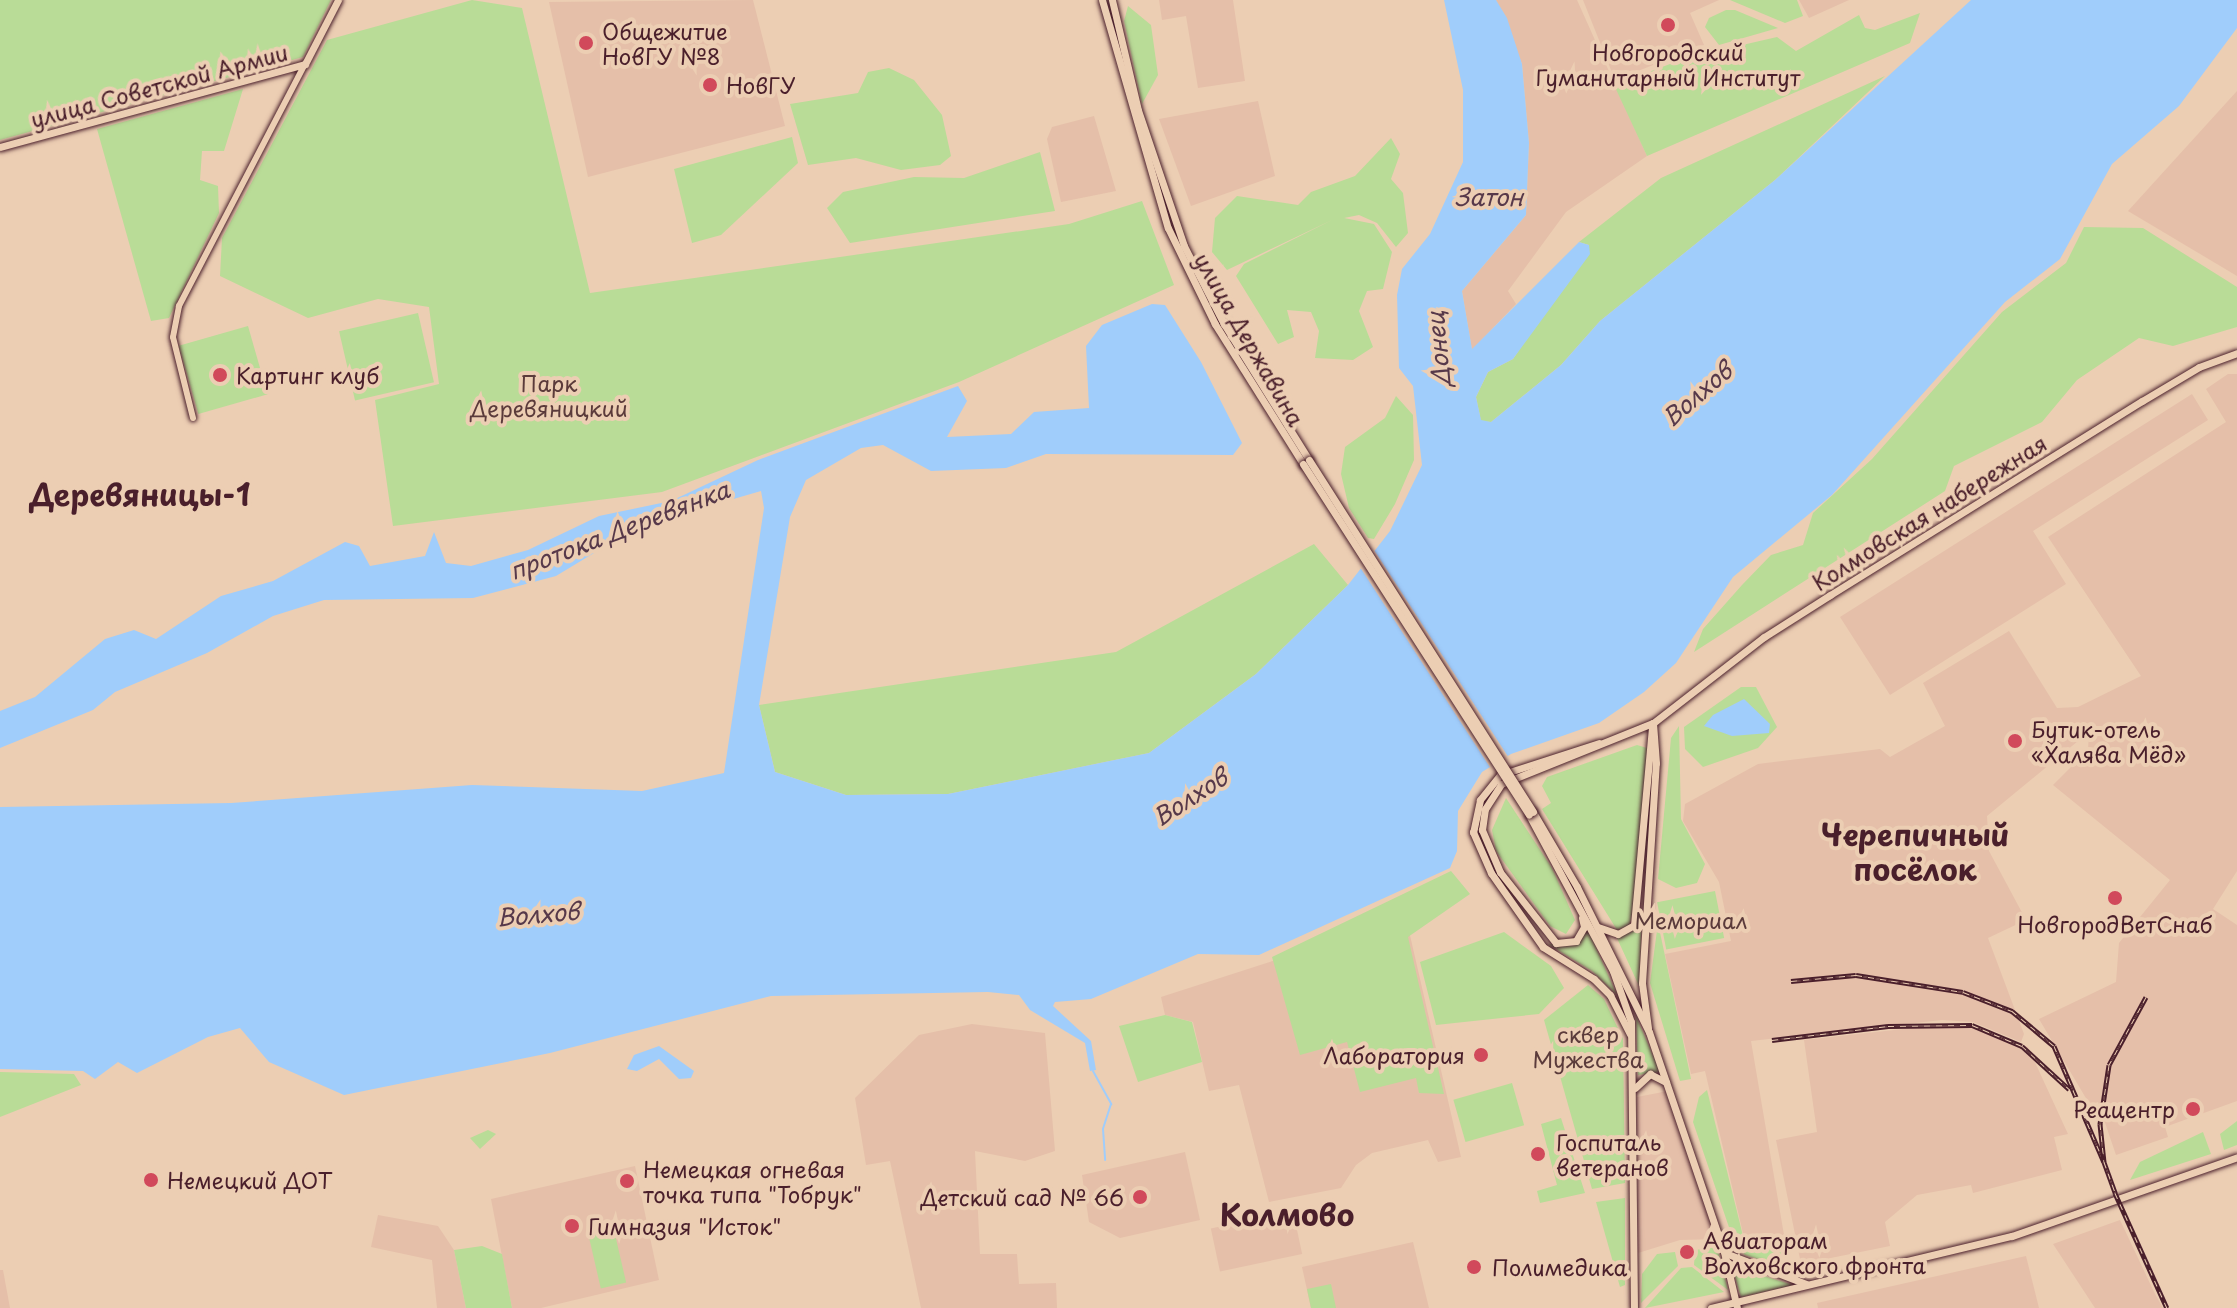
<!DOCTYPE html>
<html>
<head>
<meta charset="utf-8">
<style>
	body { margin:0 }
	#map { position:relative; width:2237px; height:1308px; overflow:hidden; background:#ecceb3; font-family:"Playpen Sans",sans-serif }
	div>[style] { position:absolute }
	[style*='--x'] { left:calc(var(--x)*1px); top:calc(var(--y)*1px); width:calc(var(--w)*1px); rotate:calc(var(--a)*1deg) }
	.built>* { inset:0; background:#e5bfa9; transform-origin:0 0 }
	.green>* { inset:0; background:#b9dc97; transform-origin:0 0 }
	.water>* { inset:0; background:#a0cdfb }
	.pier>* { inset:0; background:#ecceb3; transform-origin:0 0 }
	.stream>* { height:2px; margin:-1px; padding:0 1px; transform-origin:1px; border-radius:1px; background:#a0cdfb }
	.roads { filter:drop-shadow(0 0 2px #4a1f2b) drop-shadow(0 0 2px #4a1f2b) }
	.tertiary>* { height:6px; margin:-3px; padding:0 3px; transform-origin:3px; border-radius:3px; background:#ecceb3 }
	.secondary>* { height:7px; margin:-3.5px; padding:0 3.5px; transform-origin:3.5px; border-radius:3.5px; background:#ecceb3 }
	.primary>* { height:7px; margin:-3.5px; padding:0 3.5px; transform-origin:3.5px; border-radius:3.5px; background:#ecceb3 }
	.rail>* { height:5px; margin-top:-2.5px; transform-origin:0; background:repeating-linear-gradient(90deg,#ecceb3 0 6px,#4a1f2b 0 12px); box-sizing:border-box; border-block:2px solid #4a1f2b }
	.bridges { filter:drop-shadow(0 0 2px #4a1f2b) drop-shadow(0 0 2px #4a1f2b) }
	.primary-bridge>* { height:7px; margin:-3.5px; padding:0 3.5px; transform-origin:3.5px; border-radius:3.5px; background:#ecceb3 }
	.dots>* { width:22px; height:22px; translate:-50% -50%; box-sizing:border-box; border:4px solid #ecceb3; border-radius:50% }
	span { translate:-50% -50%; white-space:nowrap; text-align:center; line-height:1.15; -webkit-text-stroke:8px #ecceb3; paint-order:stroke }
	.poi-label { font-size:22px; color:#4a1f2b }
	.left { translate:0 -50%; text-align:left }
	.right { translate:-100% -50%; text-align:right }
	.street-label { font-size:22px; color:#4a1f2b }
	.park-label { font-size:22px; color:#5b3b3b }
	.water-label { font-size:24px; color:#57394a; font-style:italic }
	.district-label { font-size:30px; color:#4a1f2b; font-weight:700 }
</style>
</head>
<body>
<div id="map">
	<div class="built">
		<div style="clip-path:polygon(753px 0,785px 126px,588px 177px,549px 2px)"></div>
		<div style="clip-path:polygon(1159px 0,1233px 0,1245px 81px,1198px 88px,1186px 16px,1162px 20px)"></div>
		<div style="clip-path:polygon(1496px 0,1577px 0,1647px 156px,1566px 212px,1508px 291px,1516px 304px,1472px 350px,1462px 291px,1526px 215px,1529px 143px,1522px 64px)"></div>
		<div style="clip-path:polygon(1583px 0,1719px 0,1690px 13px,1704px 45px,1615px 80px)"></div>
		<div style="clip-path:polygon(1799px 0,1849px 0,1809px 18px)"></div>
		<div style="clip-path:polygon(2237px 91px,2237px 276px,2128px 211px)"></div>
		<div style="clip-path:polygon(1258px 101px,1275px 176px,1191px 206px,1159px 119px)"></div>
		<div style="clip-path:polygon(1094px 116px,1116px 191px,1061px 202px,1047px 139px,1052px 127px)"></div>
		<div style="clip-path:polygon(2228px 374px,2237px 374px,2237px 871px,2213px 909px,2237px 925px,2237px 1101px,2165px 1127px,2168px 1137px,2116px 1155px,2098px 1102px,2090px 1105px,2039px 1019px,2116px 982px,2119px 943px,2170px 880px,2053px 785px,2088px 750px,2089px 732px,1987px 816px,1989px 851px,2026px 920px,1988px 938px,2024px 1034px,2021px 1042px,1973px 1022px,1942px 1020px,1751px 1041px,1784px 1235px,1745px 1242px,1705px 1071px,1691px 1074px,1665px 954px,1731px 941px,1719px 882px,1683px 821px,1685px 804px,1758px 764px,1880px 749px,1890px 757px,1945px 726px,1923px 683px,2009px 631px,2057px 708px,2078px 707px,2141px 676px,2048px 537px,2226px 422px,2206px 389px)"></div>
		<div style="clip-path:polygon(2192px 394px,2208px 420px,2033px 531px,2066px 584px,1890px 695px,1840px 617px)"></div>
		<div style="clip-path:polygon(1406px 918px,1461px 1157px,1438px 1162px,1428px 1140px,1372px 1153px,1356px 1165px,1341px 1188px,1269px 1202px,1239px 1085px,1209px 1091px,1193px 1022px,1165px 1015px,1161px 997px)"></div>
		<div style="clip-path:polygon(972px 1024px,1045px 1033px,1055px 1151px,1025px 1161px,975px 1151px,980px 1254px,1017px 1254px,1019px 1284px,1056px 1283px,1057px 1308px,921px 1308px,890px 1161px,866px 1165px,855px 1098px,919px 1035px)"></div>
		<div style="clip-path:polygon(1939px 1025px,1978px 1029px,2028px 1047px,2068px 1134px,2054px 1137px,2062px 1170px,1973px 1193px,1971px 1185px,1917px 1195px,1885px 1222px,1890px 1246px,1801px 1264px,1776px 1140px,1817px 1132px,1804px 1040px)"></div>
		<div style="clip-path:polygon(1668px 1091px,1716px 1239px,1680px 1240px,1638px 1253px,1637px 1097px)"></div>
		<div style="clip-path:polygon(1185px 1152px,1200px 1220px,1120px 1238px,1089px 1222px,1082px 1175px)"></div>
		<div style="clip-path:polygon(635px 1166px,659px 1280px,541px 1308px,512px 1308px,491px 1199px)"></div>
		<div style="left:1293px;top:1211px;width:44px;height:84px;rotate:78deg"></div>
		<div style="clip-path:polygon(378px 1215px,438px 1226px,454px 1250px,466px 1308px,437px 1308px,432px 1260px,371px 1247px)"></div>
		<div style="clip-path:polygon(2120px 1220px,2155px 1294px,2163px 1308px,2095px 1308px,2053px 1244px)"></div>
		<div style="clip-path:polygon(1413px 1242px,1429px 1308px,1311px 1308px,1302px 1267px)"></div>
		<div style="clip-path:polygon(2026px 1256px,2039px 1308px,1818px 1308px,1817px 1303px)"></div>
		<div style="clip-path:polygon(0 1270px,3px 1270px,10px 1308px,0 1308px)"></div>
	</div>
	<div class="green">
		<div style="clip-path:polygon(0 0,331px 0,303px 57px,0 140px)"></div>
		<div style="clip-path:polygon(472px 0,522px 8px,590px 293px,1069px 224px,1142px 201px,1174px 285px,959px 382px,662px 492px,393px 526px,375px 400px,439px 384px,429px 307px,378px 299px,308px 318px,220px 276px,222px 238px,327px 40px)"></div>
		<div style="clip-path:polygon(1730px 0,1797px 0,1803px 16px,1785px 23px)"></div>
		<div style="clip-path:polygon(1128px 6px,1151px 25px,1158px 75px,1142px 104px,1124px 21px)"></div>
		<div style="clip-path:polygon(1726px 10px,1735px 10px,1778px 28px,1719px 45px,1705px 27px,1709px 18px)"></div>
		<div style="clip-path:polygon(1920px 13px,1910px 43px,1647px 156px,1614px 85px,1686px 58px,1777px 37px,1796px 51px,1859px 15px,1865px 28px,1875px 30px)"></div>
		<div style="clip-path:polygon(889px 68px,914px 80px,942px 115px,951px 156px,940px 165px,901px 170px,856px 158px,808px 165px,790px 104px,858px 93px,868px 72px)"></div>
		<div style="clip-path:polygon(1885px 76px,1775px 180px,1600px 321px,1561px 365px,1491px 422px,1481px 421px,1476px 397px,1488px 372px,1513px 359px,1589px 245px,1579px 242px,1661px 178px)"></div>
		<div style="clip-path:polygon(243px 89px,224px 151px,202px 151px,200px 180px,218px 186px,219px 213px,169px 318px,151px 321px,97px 129px)"></div>
		<div style="clip-path:polygon(792px 137px,798px 163px,721px 235px,692px 243px,674px 169px)"></div>
		<div style="clip-path:polygon(1391px 138px,1400px 154px,1391px 179px,1403px 193px,1408px 233px,1396px 247px,1377px 223px,1359px 215px,1344px 218px,1374px 224px,1392px 252px,1383px 289px,1367px 291px,1359px 311px,1373px 347px,1353px 360px,1315px 358px,1319px 331px,1311px 312px,1287px 310px,1294px 337px,1278px 344px,1236px 276px,1244px 264px,1332px 220px,1227px 270px,1212px 252px,1215px 218px,1237px 196px,1298px 205px,1311px 192px,1355px 176px)"></div>
		<div style="clip-path:polygon(1040px 152px,1055px 211px,850px 243px,827px 208px,843px 192px,914px 177px,964px 178px)"></div>
		<div style="clip-path:polygon(2084px 227px,2143px 228px,2237px 287px,2237px 327px,2173px 346px,2139px 338px,2077px 380px,2042px 422px,1954px 466px,1945px 491px,1694px 652px,1703px 629px,1742px 585px,1771px 555px,1803px 545px,1813px 513px,1872px 459px,2002px 312px,2066px 263px)"></div>
		<div style="left:418px;top:313px;width:71px;height:81px;rotate:77deg"></div>
		<div style="left:248px;top:326px;width:71px;height:72px;rotate:74deg"></div>
		<div style="clip-path:polygon(1396px 396px,1413px 415px,1414px 460px,1395px 504px,1374px 539px,1368px 538px,1349px 508px,1341px 474px,1345px 447px,1385px 418px)"></div>
		<div style="clip-path:polygon(1314px 544px,1348px 585px,1256px 674px,1149px 753px,948px 794px,846px 795px,775px 772px,759px 705px,1116px 652px)"></div>
		<div style="clip-path:polygon(1741px 687px,1756px 687px,1777px 727px,1758px 748px,1703px 767px,1685px 749px,1684px 727px)"></div>
		<div style="clip-path:polygon(1679px 726px,1681px 819px,1705px 864px,1697px 883px,1676px 888px,1658px 879px,1671px 738px)"></div>
		<div style="clip-path:polygon(1637px 745px,1647px 748px,1637px 896px,1629px 926px,1617px 930px,1542px 809px,1551px 803px,1542px 786px,1547px 777px)"></div>
		<div style="clip-path:polygon(1506px 798px,1552px 868px,1575px 920px,1566px 934px,1550px 926px,1496px 851px,1492px 830px)"></div>
		<div style="clip-path:polygon(1451px 871px,1470px 894px,1408px 937px,1444px 1094px,1419px 1093px,1416px 1078px,1360px 1092px,1347px 1042px,1300px 1055px,1272px 957px)"></div>
		<div style="left:1715px;top:891px;width:48px;height:59px;rotate:79deg"></div>
		<div style="clip-path:polygon(1642px 921px,1639px 986px,1616px 936px,1634px 931px)"></div>
		<div style="clip-path:polygon(1658px 923px,1691px 1079px,1680px 1081px,1650px 983px)"></div>
		<div style="clip-path:polygon(1588px 930px,1617px 995px,1592px 971px,1548px 944px,1577px 944px)"></div>
		<div style="clip-path:polygon(1504px 932px,1551px 966px,1564px 988px,1539px 1014px,1436px 1025px,1420px 962px)"></div>
		<div style="clip-path:polygon(1588px 985px,1604px 999px,1623px 1039px,1625px 1183px,1592px 1189px,1544px 1020px)"></div>
		<div style="clip-path:polygon(1165px 1015px,1192px 1022px,1202px 1062px,1138px 1082px,1119px 1026px)"></div>
		<div style="clip-path:polygon(1636px 1016px,1660px 1072px,1638px 1075px)"></div>
		<div style="clip-path:polygon(0 1072px,74px 1074px,81px 1085px,0 1117px)"></div>
		<div style="left:1512px;top:1083px;width:44px;height:61px;rotate:74deg"></div>
		<div style="clip-path:polygon(1707px 1090px,1744px 1240px,1732px 1236px,1693px 1122px,1699px 1097px)"></div>
		<div style="clip-path:polygon(1561px 1118px,1585px 1193px,1540px 1203px,1537px 1191px,1557px 1185px,1541px 1124px)"></div>
		<div style="clip-path:polygon(2237px 1121px,2237px 1145px,2224px 1150px,2220px 1134px)"></div>
		<div style="clip-path:polygon(488px 1130px,496px 1134px,480px 1149px,470px 1138px)"></div>
		<div style="clip-path:polygon(2203px 1132px,2211px 1154px,2130px 1180px,2140px 1162px)"></div>
		<div style="clip-path:polygon(1625px 1198px,1625px 1285px,1620px 1287px,1596px 1202px)"></div>
		<div style="left:614px;top:1230px;width:54px;height:26px;rotate:77deg"></div>
		<div style="clip-path:polygon(1736px 1244px,1781px 1250px,1782px 1266px,1745px 1255px)"></div>
		<div style="clip-path:polygon(482px 1246px,502px 1254px,512px 1308px,466px 1308px,454px 1250px)"></div>
		<div style="clip-path:polygon(1717px 1247px,1728px 1290px,1694px 1265px,1695px 1250px)"></div>
		<div style="clip-path:polygon(1675px 1252px,1678px 1266px,1641px 1303px,1642px 1274px,1657px 1254px)"></div>
		<div style="clip-path:polygon(1731px 1264px,1761px 1275px,1793px 1285px,1741px 1297px)"></div>
		<div style="clip-path:polygon(1692px 1267px,1724px 1292px,1645px 1308px,1681px 1268px)"></div>
		<div style="clip-path:polygon(1331px 1284px,1336px 1308px,1311px 1308px,1307px 1289px)"></div>
	</div>
	<div class="water">
		<div style="clip-path:polygon(1444px 0,1496px 0,1507px 18px,1522px 64px,1529px 143px,1526px 215px,1462px 291px,1472px 349px,1579px 242px,1589px 245px,1590px 254px,1513px 359px,1488px 372px,1476px 397px,1481px 420px,1491px 422px,1561px 365px,1600px 321px,1775px 180px,1971px 0,2237px 0,2237px 28px,2179px 106px,2112px 164px,2060px 259px,2005px 302px,1832px 495px,1733px 577px,1676px 663px,1644px 692px,1599px 723px,1511px 754px,1482px 772px,1458px 811px,1457px 851px,1450px 868px,1259px 955px,1198px 954px,1091px 999px,1055px 1002px,1053px 1006px,1091px 1041px,1096px 1070px,1090px 1071px,1085px 1043px,1030px 1010px,1019px 995px,988px 992px,771px 996px,550px 1053px,344px 1095px,269px 1062px,240px 1028px,208px 1037px,137px 1073px,118px 1062px,95px 1079px,83px 1071px,0 1069px,0 807px,231px 803px,472px 785px,642px 791px,724px 773px,764px 508px,761px 491px,637px 527px,556px 576px,473px 598px,324px 600px,273px 616px,207px 653px,115px 692px,93px 710px,0 748px,0 711px,35px 697px,105px 639px,134px 630px,156px 639px,221px 596px,273px 581px,345px 542px,359px 546px,370px 566px,425px 556px,434px 532px,446px 563px,471px 566px,528px 550px,599px 516px,671px 501px,758px 460px,958px 386px,967px 401px,947px 437px,1011px 434px,1034px 412px,1089px 408px,1086px 346px,1102px 325px,1152px 304px,1165px 305px,1201px 362px,1242px 443px,1233px 455px,1046px 454px,1006px 468px,931px 471px,883px 445px,861px 448px,806px 480px,790px 517px,759px 705px,775px 772px,846px 795px,948px 794px,1149px 753px,1256px 674px,1348px 585px,1390px 531px,1422px 465px,1413px 386px,1399px 368px,1397px 295px,1402px 269px,1430px 234px,1463px 162px,1463px 90px)"></div>
		<div style="clip-path:polygon(1744px 699px,1770px 724px,1769px 733px,1732px 736px,1704px 726px,1713px 715px)"></div>
		<div style="clip-path:polygon(659px 1046px,694px 1071px,691px 1078px,679px 1079px,659px 1059px,637px 1071px,627px 1069px,634px 1055px)"></div>
	</div>
	<div class="pier">
		<div style="left:1372px;top:547px;width:253px;height:21px;rotate:57deg"></div>
	</div>
	<div class="stream">
		<div style="--x:1093;--y:1071;--w:38;--a:61"></div>
		<div style="--x:1111;--y:1104;--w:26;--a:108"></div>
		<div style="--x:1103;--y:1129;--w:31;--a:86"></div>
	</div>
	<div class="roads">
		<div class="tertiary">
			<div style="--x:193;--y:418;--w:83;--a:-103.9"></div>
			<div style="--x:173;--y:337;--w:32;--a:-79"></div>
			<div style="--x:179;--y:306;--w:273;--a:-62.5"></div>
		</div>
		<div class="secondary">
			<div style="--x:0;--y:147;--w:316;--a:-15.2"></div>
			<div style="--x:305;--y:64;--w:72;--a:-62.7"></div>
			<div style="--x:1599;--y:743;--w:104;--a:162.1"></div>
			<div style="--x:1500;--y:775;--w:32;--a:129"></div>
			<div style="--x:1480;--y:800;--w:33;--a:102"></div>
			<div style="--x:1473;--y:832;--w:45;--a:66.3"></div>
			<div style="--x:1491;--y:873;--w:90;--a:54.9"></div>
			<div style="--x:1543;--y:947;--w:60;--a:32.1"></div>
			<div style="--x:1594;--y:979;--w:23;--a:45"></div>
			<div style="--x:1610;--y:995;--w:44;--a:62.9"></div>
			<div style="--x:1582;--y:918;--w:9;--a:77"></div>
			<div style="--x:1584;--y:927;--w:16;--a:120"></div>
			<div style="--x:1576;--y:941;--w:20;--a:174"></div>
			<div style="--x:1556;--y:943;--w:90;--a:-128.3"></div>
			<div style="--x:1500;--y:872;--w:46;--a:-113.2"></div>
			<div style="--x:1482;--y:830;--w:21;--a:-82"></div>
			<div style="--x:1485;--y:809;--w:30;--a:-57"></div>
			<div style="--x:1501;--y:784;--w:164;--a:-21.9"></div>
			<div style="--x:1653;--y:723;--w:140;--a:-37.8"></div>
			<div style="--x:1764;--y:637;--w:78;--a:-32.5"></div>
			<div style="--x:1830;--y:595;--w:367;--a:-31.9"></div>
			<div style="--x:2142;--y:401;--w:66;--a:-30.8"></div>
			<div style="--x:2199;--y:367;--w:40;--a:-20.2"></div>
			<div style="--x:1598;--y:927;--w:21;--a:19"></div>
			<div style="--x:1618;--y:934;--w:18;--a:-29"></div>
			<div style="--x:1634;--y:925;--w:197;--a:-84.8"></div>
			<div style="--x:1648;--y:1028;--w:45;--a:-97.6"></div>
			<div style="--x:1642;--y:983;--w:220;--a:-86.4"></div>
			<div style="--x:1656;--y:763;--w:40;--a:-94.3"></div>
		</div>
		<div class="primary">
			<div style="--x:1102;--y:0;--w:237;--a:73.9"></div>
			<div style="--x:1168;--y:228;--w:107;--a:63.9"></div>
			<div style="--x:1215;--y:324;--w:165;--a:57.8"></div>
			<div style="--x:1112;--y:0;--w:113;--a:76.7"></div>
			<div style="--x:1138;--y:110;--w:144;--a:71.3"></div>
			<div style="--x:1184;--y:246;--w:88;--a:62.9"></div>
			<div style="--x:1224;--y:324;--w:160;--a:58"></div>
			<div style="--x:1533;--y:812;--w:87;--a:59.6"></div>
			<div style="--x:1577;--y:887;--w:162;--a:63.6"></div>
			<div style="--x:1649;--y:1032;--w:232;--a:71.2"></div>
			<div style="--x:1724;--y:1252;--w:57;--a:76.9"></div>
			<div style="--x:1529;--y:815;--w:177;--a:61.7"></div>
			<div style="--x:1613;--y:971;--w:54;--a:70.6"></div>
			<div style="--x:1631;--y:1022;--w:286;--a:89.4"></div>
			<div style="--x:1635;--y:1088;--w:21;--a:-43"></div>
			<div style="--x:1650;--y:1074;--w:18;--a:27"></div>
			<div style="--x:1725;--y:1253;--w:87;--a:20.9"></div>
			<div style="--x:1711;--y:1308;--w:309;--a:-13.5"></div>
			<div style="--x:2012;--y:1236;--w:238;--a:-19.3"></div>
		</div>
	</div>
	<div class="rail">
		<div style="--x:1791;--y:981;--w:65;--a:-5.3"></div>
		<div style="--x:1856;--y:975;--w:108;--a:9"></div>
		<div style="--x:1963;--y:992;--w:53;--a:21.2"></div>
		<div style="--x:2012;--y:1011;--w:55;--a:39.8"></div>
		<div style="--x:2054;--y:1046;--w:126;--a:66.7"></div>
		<div style="--x:2146;--y:997;--w:77;--a:118.6"></div>
		<div style="--x:2109;--y:1065;--w:60;--a:98.7"></div>
		<div style="--x:2100;--y:1124;--w:38;--a:84"></div>
		<div style="--x:2104;--y:1162;--w:33;--a:70"></div>
		<div style="--x:2115;--y:1193;--w:126;--a:65.7"></div>
		<div style="--x:1772;--y:1040;--w:117;--a:-6.9"></div>
		<div style="--x:1888;--y:1026;--w:84;--a:-0.7"></div>
		<div style="--x:1972;--y:1025;--w:54;--a:22.8"></div>
		<div style="--x:2022;--y:1046;--w:64;--a:42.5"></div>
	</div>
	<div class="bridges">
		<div class="primary-bridge">
			<div style="--x:1309;--y:460;--w:417;--a:57.5"></div>
			<div style="--x:1303;--y:464;--w:417;--a:57.2"></div>
		</div>
	</div>
	<div class="dots">
		<div style="left:1668px;top:25px;background:#d1495b"></div>
		<div style="left:586px;top:43px;background:#d1495b"></div>
		<div style="left:710px;top:85px;background:#d1495b"></div>
		<div style="left:220px;top:375px;background:#d1495b"></div>
		<div style="left:2015px;top:741px;background:#d1495b"></div>
		<div style="left:2115px;top:898px;background:#d1495b"></div>
		<div style="left:1481px;top:1055px;background:#d1495b"></div>
		<div style="left:2193px;top:1109px;background:#d1495b"></div>
		<div style="left:1538px;top:1154px;background:#d1495b"></div>
		<div style="left:151px;top:1180px;background:#d1495b"></div>
		<div style="left:627px;top:1181px;background:#d1495b"></div>
		<div style="left:1140px;top:1197px;background:#d1495b"></div>
		<div style="left:572px;top:1226px;background:#d1495b"></div>
		<div style="left:1687px;top:1252px;background:#d1495b"></div>
		<div style="left:1474px;top:1267px;background:#d1495b"></div>
	</div>
	<div class="poi-label">
		<span class="left" style="left:602px;top:43px">Общежитие<br>НовГУ №8</span>
		<span style="left:1668px;top:64px">Новгородский<br>Гуманитарный Институт</span>
		<span class="left" style="left:726px;top:85px">НовГУ</span>
		<span class="left" style="left:236px;top:375px">Картинг клуб</span>
		<span class="left" style="left:2031px;top:741px">Бутик-отель<br>«Халява Мёд»</span>
		<span style="left:2115px;top:924px">НовгородВетСнаб</span>
		<span class="right" style="left:1465px;top:1055px">Лаборатория</span>
		<span class="right" style="left:2175px;top:1109px">Реацентр</span>
		<span class="left" style="left:1556px;top:1154px">Госпиталь<br>ветеранов</span>
		<span class="left" style="left:643px;top:1181px">Немецкая огневая<br>точка типа "Тобрук"</span>
		<span class="left" style="left:167px;top:1180px">Немецкий ДОТ</span>
		<span class="right" style="left:1124px;top:1197px">Детский сад № 66</span>
		<span class="left" style="left:588px;top:1226px">Гимназия "Исток"</span>
		<span class="left" style="left:1703px;top:1252px">Авиаторам<br>Волховского фронта</span>
		<span class="left" style="left:1492px;top:1267px">Полимедика</span>
	</div>
	<div class="street-label">
		<span style="left:159px;top:85px;rotate:-15deg">улица Советской Армии</span>
		<span style="left:1250px;top:339px;rotate:60deg">улица Державина</span>
		<span style="left:1929px;top:512px;rotate:-32deg">Колмовская набережная</span>
	</div>
	<div class="park-label">
		<span style="left:549px;top:395px">Парк<br>Деревяницкий</span>
		<span style="left:1691px;top:920px">Мемориал</span>
		<span style="left:1588px;top:1046px">сквер<br>Мужества</span>
	</div>
	<div class="water-label">
		<span style="left:1489px;top:197px">Затон</span>
		<span style="left:1438px;top:349px;rotate:-95deg">Донец</span>
		<span style="left:1697px;top:394px;rotate:-41deg">Волхов</span>
		<span style="left:619px;top:530px;rotate:-21deg">протока Деревянка</span>
		<span style="left:1190px;top:797px;rotate:-33deg">Волхов</span>
		<span style="left:538px;top:914px;rotate:-5deg">Волхов</span>
	</div>
	<div class="district-label">
		<span style="left:140px;top:494px">Деревяницы-1</span>
		<span style="left:1915px;top:851px">Черепичный<br>посёлок</span>
		<span style="left:1287px;top:1214px">Колмово</span>
	</div>
</div>
</body>
</html>
